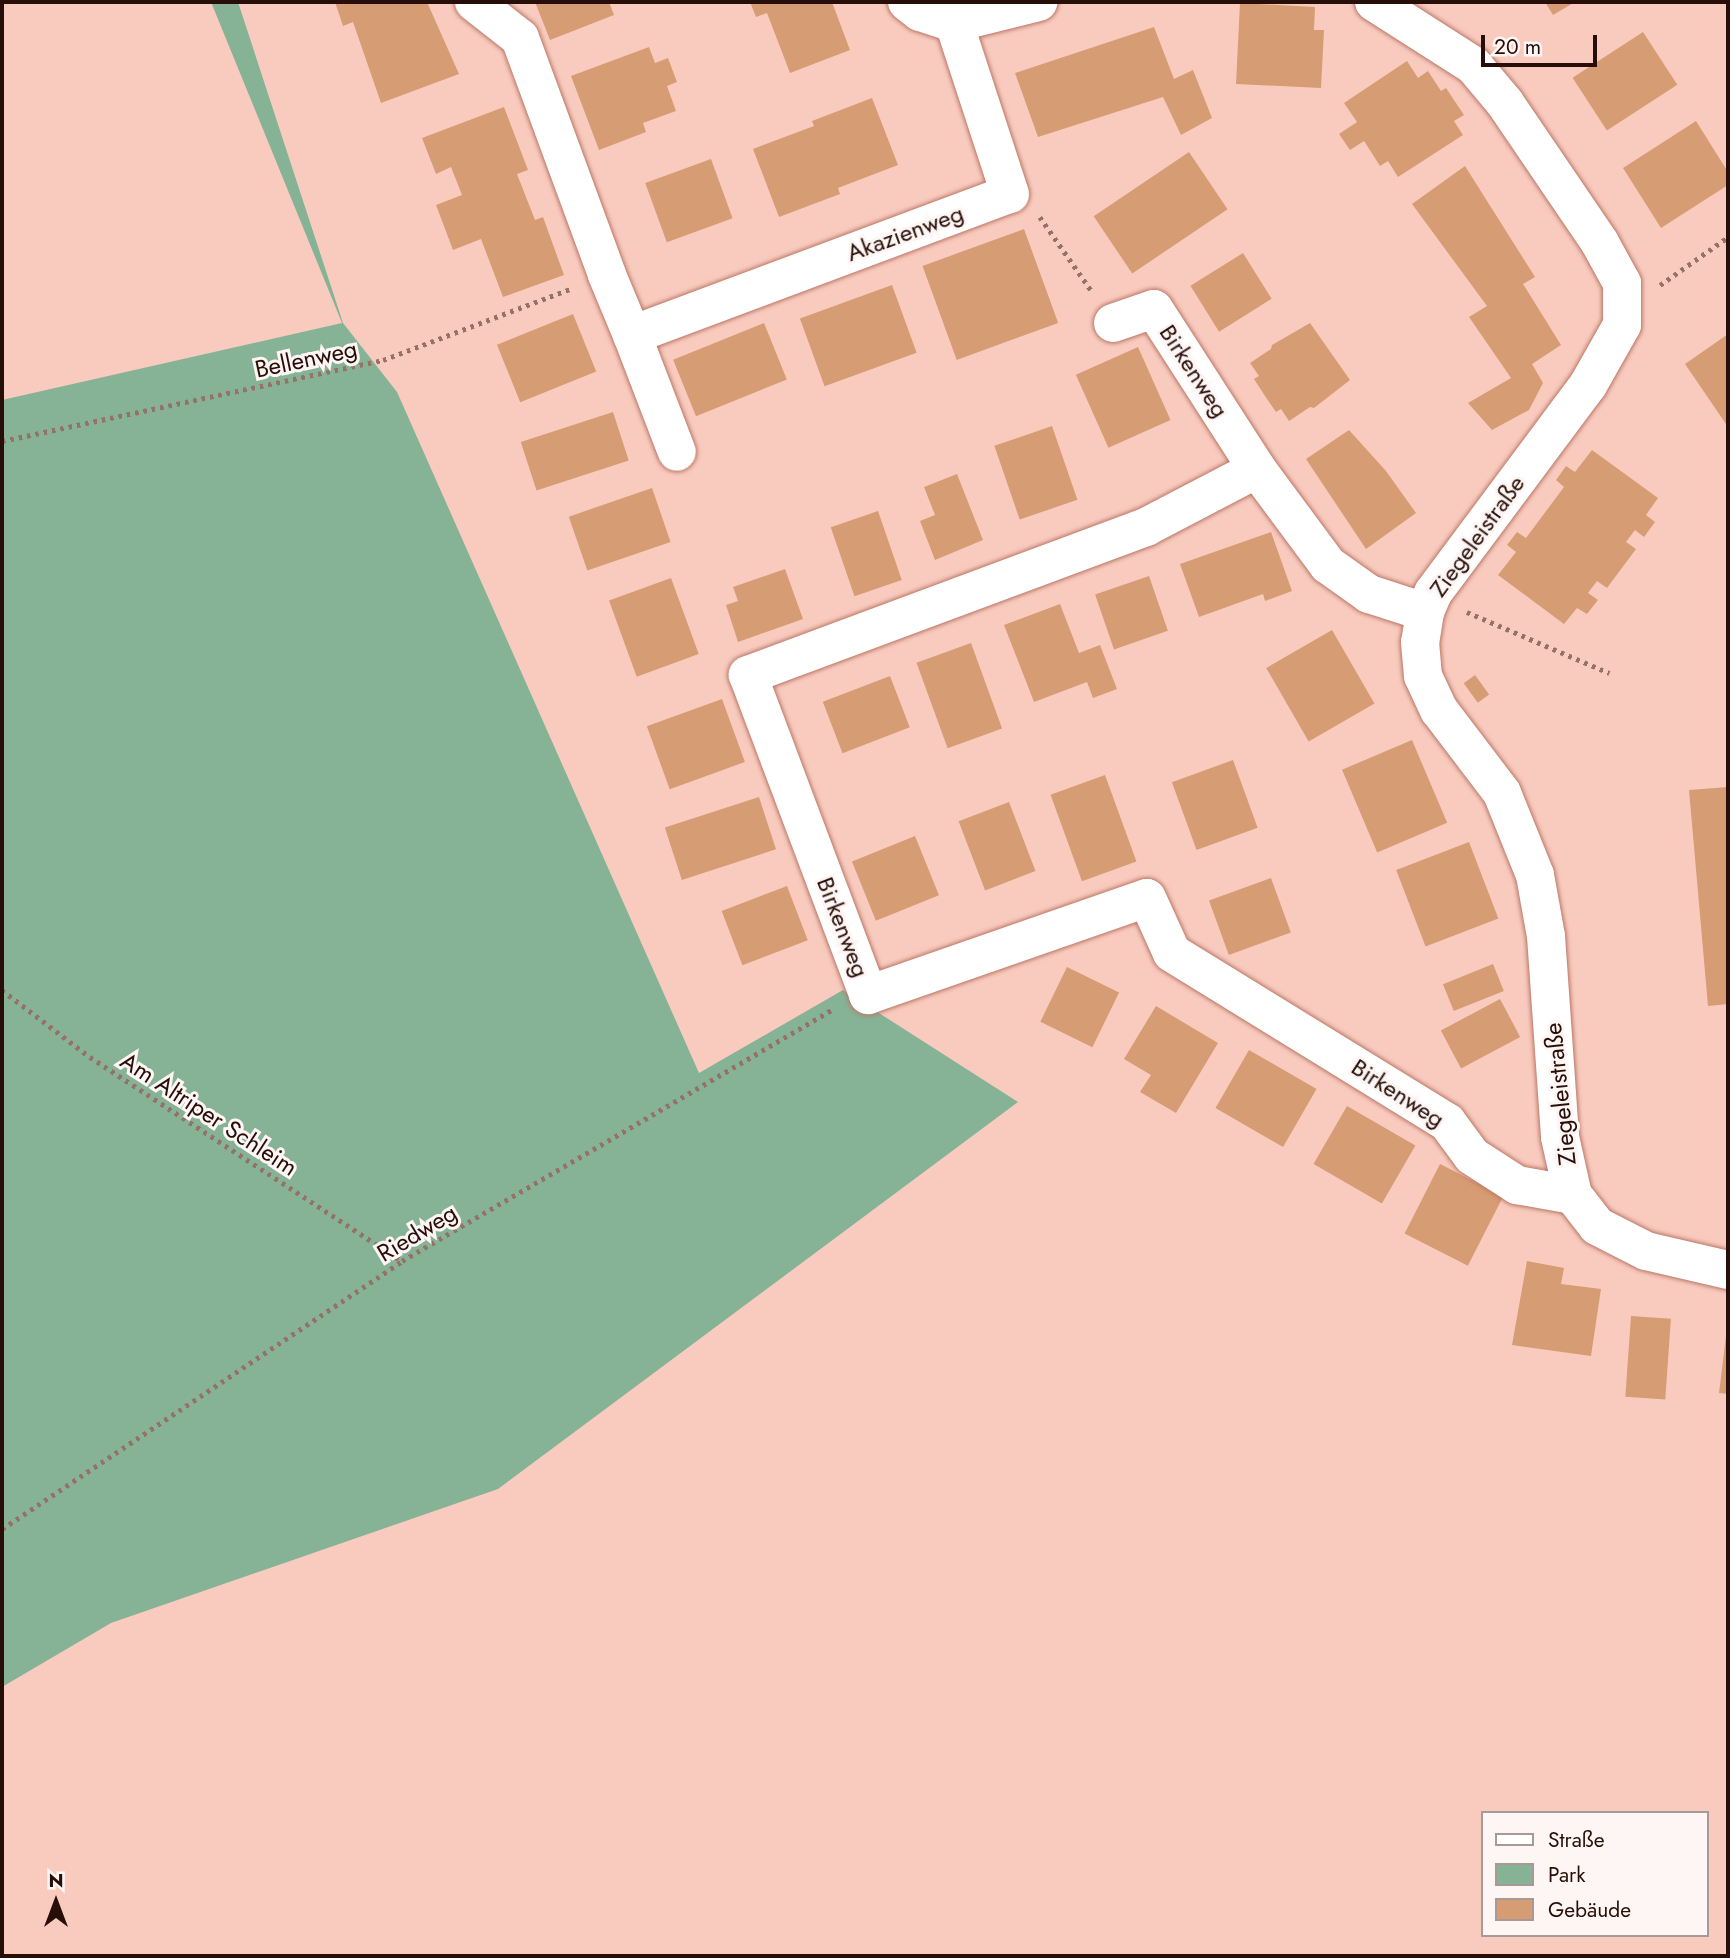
<!DOCTYPE html>
<html>
<head>
<meta charset="utf-8">
<style>
	body { margin:0 }
	#map { position:relative; width:1730px; height:1958px; overflow:hidden; background:#f9cbbf; font-family:Jost,sans-serif }
	div>[style] { position:absolute }
	[style*='--x'] { left:calc(var(--x)*1px); top:calc(var(--y)*1px); width:calc(var(--w)*1px); rotate:calc(var(--a)*1deg) }
	.green>* { inset:0; background:#86b395 }
	.building>* { inset:0; background:#d69c74; transform-origin:0 0 }
	.path>* { height:4.5px; margin-top:-2.25px; transform-origin:0; background:repeating-linear-gradient(90deg,#957167 0 3.5px,transparent 0 8.5px) }
	.roads { filter:drop-shadow(0 0 2px #bb7765) drop-shadow(0 0 2px #bb7765) }
	.minor>* { height:38px; margin:-19px; padding:0 19px; transform-origin:19px; border-radius:19px; background:#fff }
	span { translate:-50% -50%; white-space:nowrap; text-align:center; line-height:1.15; -webkit-text-stroke:6px #fef6f4; paint-order:stroke }
	.street-label { font-size:24px; color:#280e08 }
	.frame { position:absolute; inset:0; border:4px solid #280e08; pointer-events:none }
	.legend { position:absolute; left:1481px; top:1811px; width:228px; height:126px; box-sizing:border-box; background:#fef6f4; border:2px solid #a89996; margin:0; padding:9px 12px; list-style:none; font-size:21px; color:#280e08 }
	.legend li { display:flex; align-items:center; gap:14px; height:35px }
	.legend b { width:35px; border:2px solid #a89996 }
	.north { position:absolute; left:21px; top:1867px; width:70px; height:70px; -webkit-text-stroke:5px #fef6f4; paint-order:stroke; rotate:0deg; font-size:19px; font-weight:700; line-height:28px; text-align:center; color:#280e08 }
	.north::after { content:''; display:block; margin:auto; width:24px; height:32px; background:#280e08; clip-path:polygon(50% 0,100% 100%,50% 72%,0 100%) }
	.scale { position:absolute; left:1481px; top:35px; width:116px; height:32px; box-sizing:border-box; border:4px solid #280e08; border-top:0; padding-left:9px; font-size:21px; line-height:24px; white-space:nowrap; color:#280e08; -webkit-text-stroke:5px #fef6f4; paint-order:stroke }
</style>
</head>
<body>
<div id="map">
	<div class="green">
		<div style="clip-path:polygon(211px 2px,238px 2px,343px 323px,397px 392px,699px 1073px,843px 990px,1018px 1102px,498px 1489px,111px 1623px,2px 1687px,2px 400px,342px 323px)"></div>
	</div>
	<div class="building">
		<div style="clip-path:polygon(335px 2px,427px 2px,459px 74px,381px 103px,353px 22px,343px 26px)"></div>
		<div style="clip-path:polygon(535px 2px,609px 2px,614px 15px,550px 40px)"></div>
		<div style="clip-path:polygon(750px 2px,832px 2px,850px 50px,790px 73px,767px 13px,756px 17px)"></div>
		<div style="clip-path:polygon(1545px 2px,1575px 2px,1553px 15px)"></div>
		<div style="clip-path:polygon(1240px 3px,1315px 7px,1314px 30px,1324px 30px,1321px 88px,1236px 84px)"></div>
		<div style="clip-path:polygon(1154px 27px,1174px 79px,1193px 70px,1212px 118px,1181px 135px,1163px 97px,1038px 137px,1015px 73px)"></div>
		<div style="left:1643px;top:32px;width:63px;height:84px;rotate:57deg"></div>
		<div style="clip-path:polygon(649px 47px,655px 63px,668px 58px,677px 82px,667px 86px,676px 111px,643px 123px,646px 132px,599px 150px,571px 76px)"></div>
		<div style="clip-path:polygon(1407px 61px,1418px 78px,1428px 71px,1441px 91px,1446px 88px,1464px 115px,1454px 121px,1463px 135px,1398px 177px,1388px 161px,1380px 166px,1364px 141px,1350px 150px,1339px 134px,1357px 122px,1344px 103px)"></div>
		<div style="clip-path:polygon(872px 98px,898px 165px,838px 188px,840px 194px,779px 217px,753px 149px,814px 126px,812px 121px)"></div>
		<div style="clip-path:polygon(504px 107px,528px 170px,517px 174px,535px 220px,543px 217px,564px 275px,503px 297px,481px 239px,453px 250px,436px 205px,462px 195px,451px 167px,436px 174px,422px 138px)"></div>
		<div style="clip-path:polygon(1696px 121px,1728px 172px,1728px 185px,1661px 228px,1623px 168px)"></div>
		<div style="left:1189px;top:152px;width:69px;height:115px;rotate:56deg"></div>
		<div style="left:711px;top:159px;width:63px;height:70px;rotate:70deg"></div>
		<div style="clip-path:polygon(1465px 166px,1535px 277px,1523px 284px,1561px 345px,1532px 364px,1543px 383px,1529px 410px,1492px 430px,1468px 403px,1511px 378px,1469px 317px,1487px 306px,1412px 204px)"></div>
		<div style="left:1024px;top:229px;width:100px;height:108px;rotate:70deg"></div>
		<div style="left:1243px;top:253px;width:54px;height:62px;rotate:58deg"></div>
		<div style="left:892px;top:285px;width:72px;height:98px;rotate:70deg"></div>
		<div style="left:573px;top:314px;width:62px;height:82px;rotate:68deg"></div>
		<div style="left:764px;top:323px;width:61px;height:98px;rotate:68deg"></div>
		<div style="clip-path:polygon(1310px 323px,1350px 380px,1314px 408px,1310px 407px,1289px 421px,1281px 409px,1276px 412px,1265px 396px,1254px 379px,1259px 376px,1250px 363px,1271px 349px,1272px 345px)"></div>
		<div style="clip-path:polygon(1728px 334px,1728px 427px,1685px 364px)"></div>
		<div style="left:1138px;top:347px;width:80px;height:68px;rotate:66deg"></div>
		<div style="left:613px;top:412px;width:51px;height:97px;rotate:72deg"></div>
		<div style="left:1052px;top:426px;width:78px;height:61px;rotate:71deg"></div>
		<div style="clip-path:polygon(1349px 430px,1386px 471px,1416px 513px,1366px 549px,1306px 459px)"></div>
		<div style="clip-path:polygon(1592px 450px,1658px 498px,1646px 515px,1655px 522px,1644px 537px,1635px 530px,1626px 542px,1636px 549px,1607px 588px,1597px 581px,1588px 593px,1598px 600px,1587px 614px,1577px 608px,1564px 624px,1498px 575px,1516px 552px,1507px 545px,1517px 532px,1526px 538px,1564px 487px,1556px 480px,1566px 466px,1575px 472px)"></div>
		<div style="clip-path:polygon(957px 474px,983px 540px,935px 560px,920px 521px,935px 515px,924px 487px)"></div>
		<div style="left:652px;top:488px;width:57px;height:88px;rotate:71deg"></div>
		<div style="left:878px;top:511px;width:73px;height:50px;rotate:71deg"></div>
		<div style="clip-path:polygon(1271px 532px,1292px 591px,1265px 601px,1263px 594px,1199px 617px,1180px 564px)"></div>
		<div style="clip-path:polygon(785px 569px,803px 619px,738px 642px,726px 605px,738px 601px,733px 587px)"></div>
		<div style="left:1149px;top:576px;width:58px;height:57px;rotate:71deg"></div>
		<div style="left:671px;top:578px;width:81px;height:66px;rotate:70deg"></div>
		<div style="clip-path:polygon(1060px 604px,1079px 653px,1100px 645px,1117px 689px,1093px 698px,1087px 682px,1034px 702px,1004px 625px)"></div>
		<div style="left:1332px;top:630px;width:85px;height:76px;rotate:60deg"></div>
		<div style="left:971px;top:643px;width:91px;height:58px;rotate:70deg"></div>
		<div style="left:1475px;top:675px;width:24px;height:14px;rotate:54deg"></div>
		<div style="left:890px;top:676px;width:55px;height:72px;rotate:69deg"></div>
		<div style="left:722px;top:699px;width:67px;height:80px;rotate:70deg"></div>
		<div style="left:1412px;top:740px;width:90px;height:76px;rotate:67deg"></div>
		<div style="left:1233px;top:760px;width:72px;height:65px;rotate:70deg"></div>
		<div style="left:1105px;top:775px;width:92px;height:58px;rotate:70deg"></div>
		<div style="clip-path:polygon(1728px 787px,1728px 1004px,1708px 1006px,1689px 790px)"></div>
		<div style="left:759px;top:797px;width:55px;height:99px;rotate:72deg"></div>
		<div style="left:1009px;top:802px;width:74px;height:54px;rotate:69deg"></div>
		<div style="left:915px;top:836px;width:64px;height:68px;rotate:68deg"></div>
		<div style="left:1469px;top:842px;width:82px;height:78px;rotate:69deg"></div>
		<div style="left:1271px;top:878px;width:58px;height:66px;rotate:70deg"></div>
		<div style="left:787px;top:886px;width:58px;height:70px;rotate:69deg"></div>
		<div style="left:1493px;top:964px;width:29px;height:54px;rotate:68deg"></div>
		<div style="left:1067px;top:967px;width:58px;height:61px;rotate:26deg"></div>
		<div style="left:1500px;top:999px;width:43px;height:67px;rotate:62deg"></div>
		<div style="clip-path:polygon(1156px 1006px,1218px 1043px,1176px 1113px,1140px 1092px,1151px 1075px,1124px 1059px)"></div>
		<div style="left:1249px;top:1050px;width:78px;height:67px;rotate:30deg"></div>
		<div style="left:1347px;top:1106px;width:79px;height:67px;rotate:30deg"></div>
		<div style="left:1440px;top:1164px;width:71px;height:78px;rotate:27deg"></div>
		<div style="clip-path:polygon(1527px 1261px,1564px 1268px,1561px 1284px,1601px 1289px,1591px 1356px,1512px 1345px)"></div>
		<div style="left:1631px;top:1316px;width:40px;height:81px;rotate:4deg"></div>
		<div style="clip-path:polygon(1726px 1336px,1728px 1336px,1728px 1394px,1719px 1393px)"></div>
	</div>
	<div class="path">
		<div style="--x:1040;--y:217;--w:93;--a:55.1"></div>
		<div style="--x:1660;--y:285;--w:83;--a:-35.2"></div>
		<div style="--x:2;--y:441;--w:390;--a:-12"></div>
		<div style="--x:383;--y:360;--w:200;--a:-20.8"></div>
		<div style="--x:1467;--y:612;--w:155;--a:23.2"></div>
		<div style="--x:2;--y:990;--w:111;--a:37.3"></div>
		<div style="--x:90;--y:1057;--w:373;--a:33.2"></div>
		<div style="--x:2;--y:1529;--w:481;--a:-33.8"></div>
		<div style="--x:402;--y:1261;--w:498;--a:-30.3"></div>
	</div>
	<div class="roads">
		<div class="minor">
			<div style="--x:474;--y:2;--w:58;--a:38"></div>
			<div style="--x:520;--y:38;--w:252;--a:69.8"></div>
			<div style="--x:607;--y:275;--w:65;--a:67.4"></div>
			<div style="--x:632;--y:335;--w:403;--a:-20.5"></div>
			<div style="--x:1010;--y:194;--w:180;--a:-108.1"></div>
			<div style="--x:907;--y:2;--w:16;--a:38"></div>
			<div style="--x:920;--y:12;--w:36;--a:18"></div>
			<div style="--x:954;--y:23;--w:87;--a:-14"></div>
			<div style="--x:1374;--y:2;--w:119;--a:32.6"></div>
			<div style="--x:1474;--y:66;--w:48;--a:50"></div>
			<div style="--x:1505;--y:103;--w:169;--a:55.8"></div>
			<div style="--x:1600;--y:243;--w:46;--a:61.2"></div>
			<div style="--x:1622;--y:283;--w:42;--a:90"></div>
			<div style="--x:1622;--y:325;--w:69;--a:119.5"></div>
			<div style="--x:1588;--y:385;--w:259;--a:126.7"></div>
			<div style="--x:1433;--y:593;--w:21;--a:113"></div>
			<div style="--x:1425;--y:612;--w:30;--a:99"></div>
			<div style="--x:1420;--y:642;--w:34;--a:85"></div>
			<div style="--x:1423;--y:676;--w:38;--a:65"></div>
			<div style="--x:1439;--y:710;--w:104;--a:52.8"></div>
			<div style="--x:1502;--y:793;--w:88;--a:68.1"></div>
			<div style="--x:1535;--y:875;--w:62;--a:79.8"></div>
			<div style="--x:1546;--y:936;--w:201;--a:86"></div>
			<div style="--x:1560;--y:1137;--w:59;--a:77.4"></div>
			<div style="--x:1573;--y:1195;--w:39;--a:52"></div>
			<div style="--x:1597;--y:1226;--w:55;--a:27"></div>
			<div style="--x:1646;--y:1251;--w:84;--a:13"></div>
			<div style="--x:1113;--y:323;--w:43;--a:-18.9"></div>
			<div style="--x:1154;--y:309;--w:190;--a:57.2"></div>
			<div style="--x:632;--y:335;--w:125;--a:69"></div>
			<div style="--x:1425;--y:612;--w:59;--a:-162.2"></div>
			<div style="--x:1369;--y:594;--w:50;--a:-144.7"></div>
			<div style="--x:1328;--y:565;--w:119;--a:-126.5"></div>
			<div style="--x:1257;--y:469;--w:125;--a:152.4"></div>
			<div style="--x:1146;--y:527;--w:425;--a:159.6"></div>
			<div style="--x:748;--y:675;--w:342;--a:69.4"></div>
			<div style="--x:868;--y:995;--w:295;--a:-19.2"></div>
			<div style="--x:1147;--y:898;--w:60;--a:65.6"></div>
			<div style="--x:1172;--y:953;--w:323;--a:31.6"></div>
			<div style="--x:1447;--y:1122;--w:42;--a:53.7"></div>
			<div style="--x:1472;--y:1156;--w:54;--a:32.8"></div>
			<div style="--x:1517;--y:1185;--w:57;--a:10.1"></div>
		</div>
	</div>
	<div class="street-label">
		<span style="left:905px;top:233px;rotate:-20deg">Akazienweg</span>
		<span style="left:306px;top:359px;rotate:-12deg">Bellenweg</span>
		<span style="left:1194px;top:371px;rotate:57deg">Birkenweg</span>
		<span style="left:1477px;top:536px;rotate:-54deg">Ziegeleistraße</span>
		<span style="left:843px;top:927px;rotate:69deg">Birkenweg</span>
		<span style="left:1398px;top:1093px;rotate:33deg">Birkenweg</span>
		<span style="left:1560px;top:1094px;rotate:-96deg">Ziegeleistraße</span>
		<span style="left:209px;top:1114px;rotate:33deg">Am Altriper Schleim</span>
		<span style="left:417px;top:1233px;rotate:-31deg">Riedweg</span>
	</div>
	<div class="frame"></div>
	<ul class="legend">
	<li><b style="height:9px;background:#fff"></b>Straße</li>
	<li><b style="height:19px;background:#86b395"></b>Park</li>
	<li><b style="height:19px;background:#d69c74"></b>Gebäude</li>
	</ul>
	<div class="north">N</div>
	<div class="scale">20 m</div>
</div>
</body>
</html>
